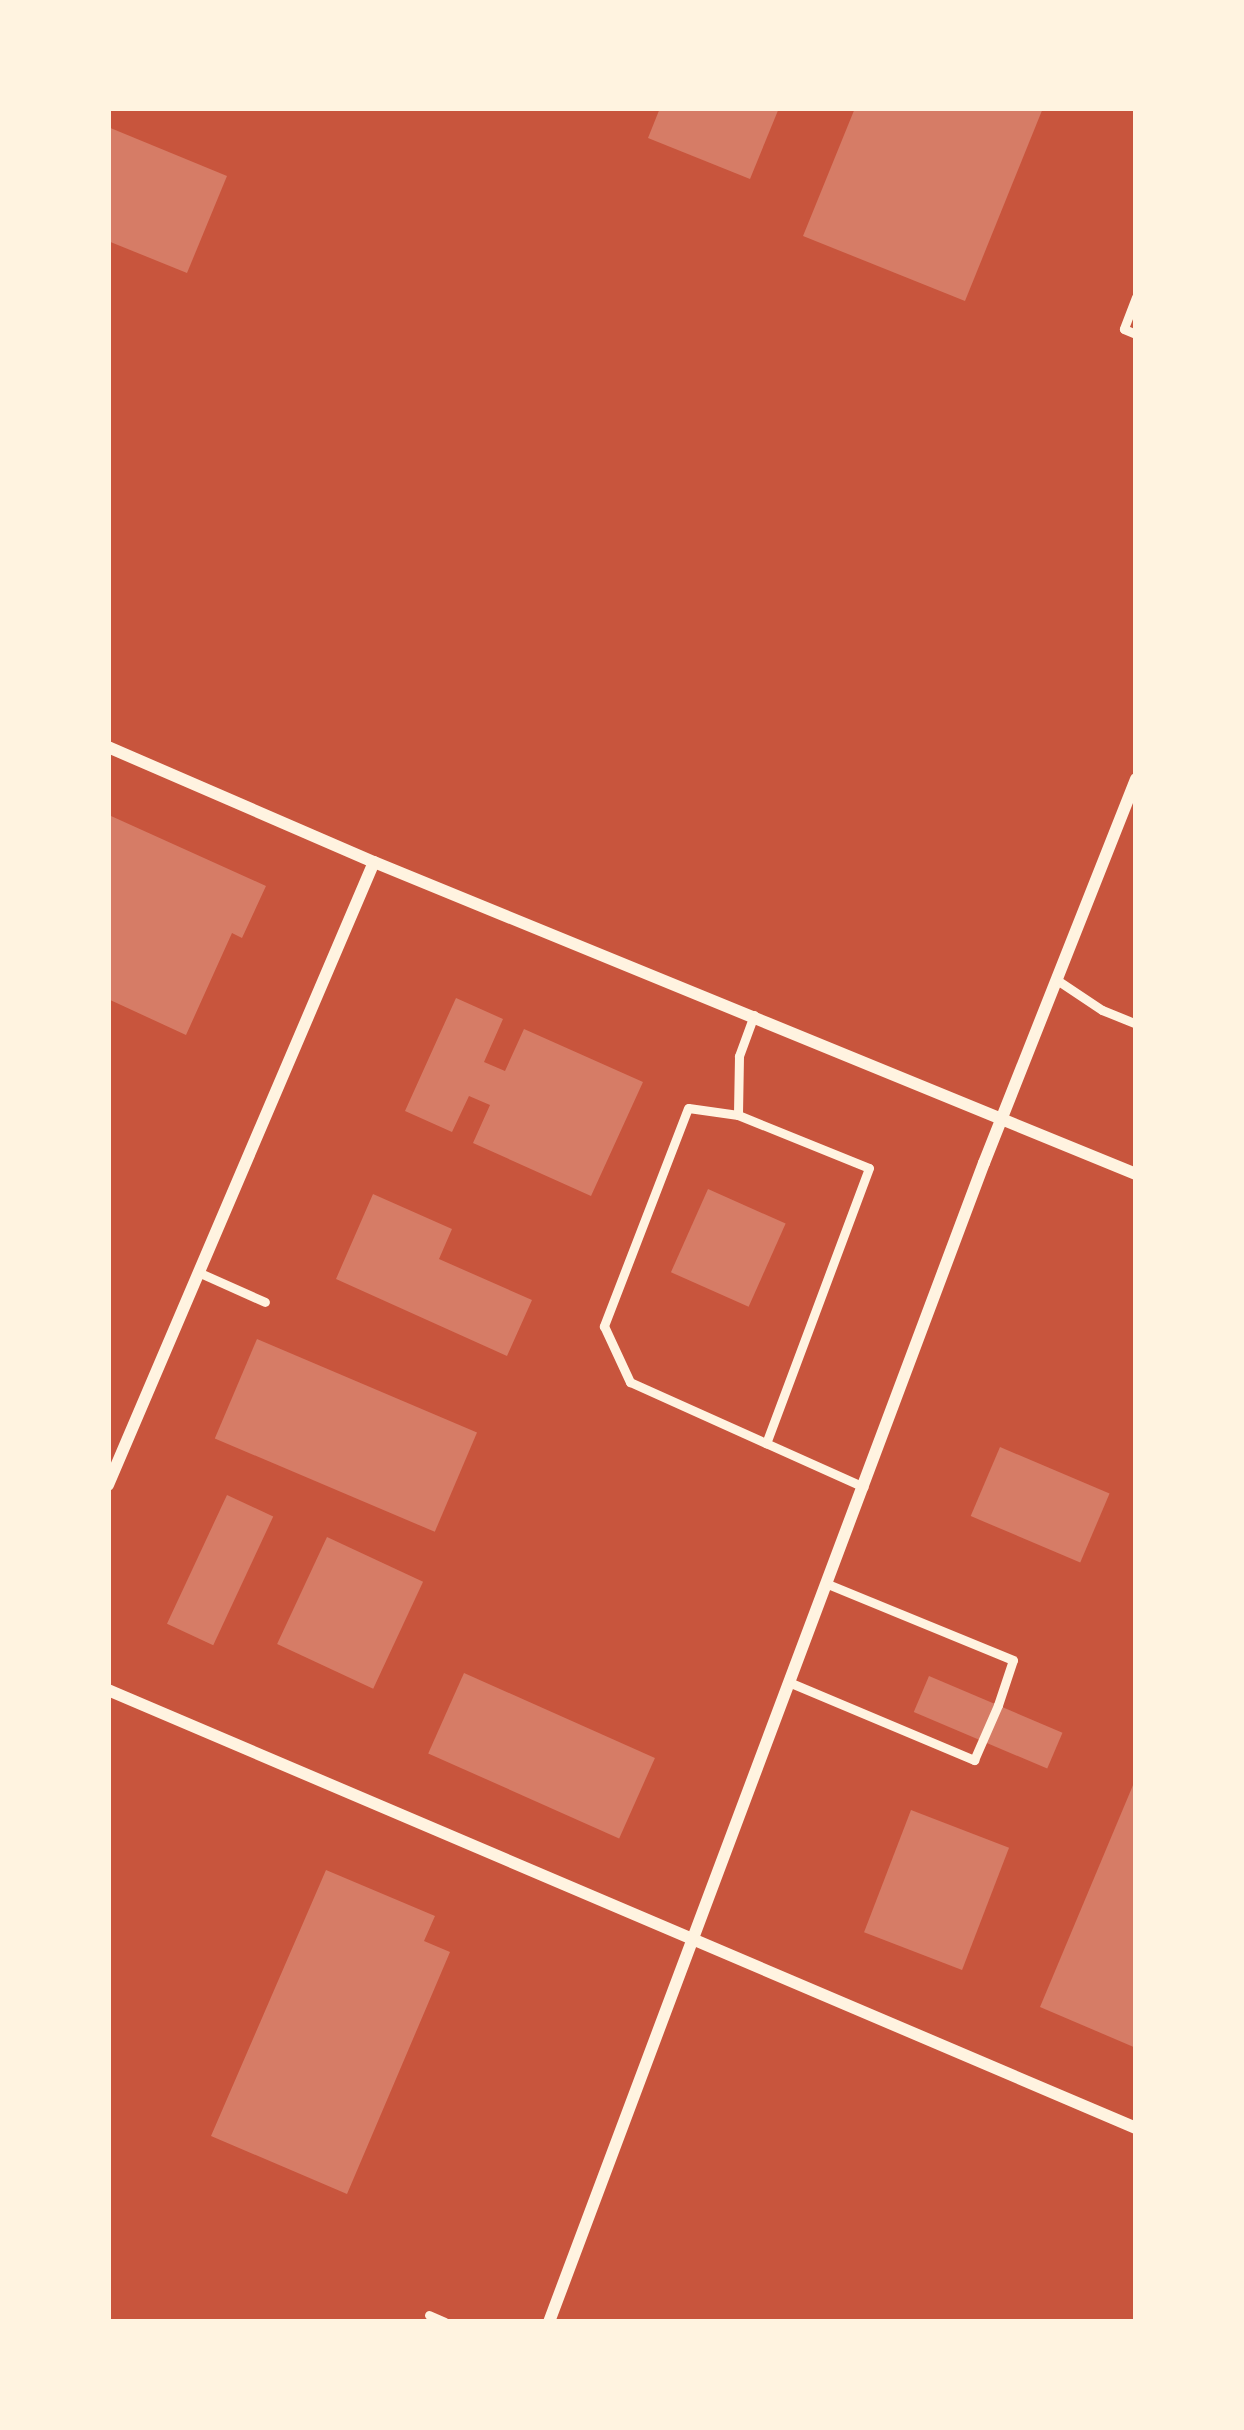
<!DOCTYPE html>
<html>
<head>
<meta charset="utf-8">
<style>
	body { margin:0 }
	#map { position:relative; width:1244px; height:2430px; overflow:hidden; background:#c8553d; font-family:Raleway,sans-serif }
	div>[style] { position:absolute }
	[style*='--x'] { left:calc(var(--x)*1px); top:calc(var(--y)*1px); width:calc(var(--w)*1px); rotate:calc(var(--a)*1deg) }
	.building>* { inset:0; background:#d67c66; transform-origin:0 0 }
	.service>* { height:9px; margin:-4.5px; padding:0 4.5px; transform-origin:4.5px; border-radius:4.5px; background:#fff3e0 }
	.minor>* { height:12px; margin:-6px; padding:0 6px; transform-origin:6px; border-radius:6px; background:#fff3e0 }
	span { translate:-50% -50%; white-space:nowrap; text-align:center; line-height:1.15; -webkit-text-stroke:9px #fff3e0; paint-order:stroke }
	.frame { position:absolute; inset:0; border:111px solid #fff3e0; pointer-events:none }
</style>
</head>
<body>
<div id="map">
	<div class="building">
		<div style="clip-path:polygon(660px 108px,779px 108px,750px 179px,648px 138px)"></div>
		<div style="clip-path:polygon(855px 108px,1043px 108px,965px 301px,803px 236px)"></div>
		<div style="clip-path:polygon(108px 127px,227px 176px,187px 273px,108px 241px)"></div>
		<div style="clip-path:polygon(111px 816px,266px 886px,242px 938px,232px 933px,186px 1035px,108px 999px)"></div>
		<div style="clip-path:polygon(456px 998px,503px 1019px,484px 1062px,505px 1071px,524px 1029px,643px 1082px,591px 1196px,473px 1143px,490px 1105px,469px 1096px,452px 1132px,405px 1111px)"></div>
		<div style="left:708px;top:1189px;width:85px;height:91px;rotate:24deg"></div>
		<div style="clip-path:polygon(373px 1194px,452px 1229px,439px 1259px,532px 1300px,507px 1356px,336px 1279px)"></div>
		<div style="left:257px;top:1339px;width:239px;height:108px;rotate:23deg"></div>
		<div style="left:1000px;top:1447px;width:119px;height:75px;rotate:23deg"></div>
		<div style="left:227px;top:1495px;width:51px;height:142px;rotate:25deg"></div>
		<div style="left:327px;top:1537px;width:106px;height:118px;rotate:25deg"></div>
		<div style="left:464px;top:1673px;width:209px;height:88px;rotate:24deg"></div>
		<div style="left:929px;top:1676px;width:145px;height:39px;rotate:23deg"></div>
		<div style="clip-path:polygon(1136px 1778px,1136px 2048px,1040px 2007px)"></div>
		<div style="left:911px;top:1810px;width:105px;height:131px;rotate:21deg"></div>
		<div style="clip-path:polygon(326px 1870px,435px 1916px,424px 1941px,450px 1952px,347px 2194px,211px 2136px)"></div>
	</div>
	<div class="service">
		<div style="--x:1136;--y:297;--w:34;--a:111"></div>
		<div style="--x:1124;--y:329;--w:13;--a:23"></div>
		<div style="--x:1057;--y:980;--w:54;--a:33.7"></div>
		<div style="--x:1102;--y:1010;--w:37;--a:22"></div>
		<div style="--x:754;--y:1015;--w:44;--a:110.1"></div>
		<div style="--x:739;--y:1056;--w:59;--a:91"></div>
		<div style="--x:738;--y:1115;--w:50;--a:-172"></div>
		<div style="--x:688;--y:1108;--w:234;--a:111.1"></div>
		<div style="--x:604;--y:1326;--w:62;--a:65.1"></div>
		<div style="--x:630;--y:1382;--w:256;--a:24.2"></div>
		<div style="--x:738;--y:1115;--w:141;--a:22"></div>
		<div style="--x:869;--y:1168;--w:294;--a:110.5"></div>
		<div style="--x:200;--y:1273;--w:71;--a:24"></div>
		<div style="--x:791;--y:1683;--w:199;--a:22.8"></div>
		<div style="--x:974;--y:1760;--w:60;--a:-66.4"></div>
		<div style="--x:998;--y:1705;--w:47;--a:-71.6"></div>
		<div style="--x:1013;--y:1660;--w:200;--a:-157.7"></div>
		<div style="--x:429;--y:2315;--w:17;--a:24"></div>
	</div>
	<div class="minor">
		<div style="--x:108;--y:747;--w:290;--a:23.4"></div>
		<div style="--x:374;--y:862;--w:823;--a:22.27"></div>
		<div style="--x:108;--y:1485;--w:677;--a:-66.88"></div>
		<div style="--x:108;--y:1690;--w:1117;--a:23.08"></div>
		<div style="--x:549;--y:2322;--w:1238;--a:-69.43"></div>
		<div style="--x:984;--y:1163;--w:413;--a:-68.4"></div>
	</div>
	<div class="frame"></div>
</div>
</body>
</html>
